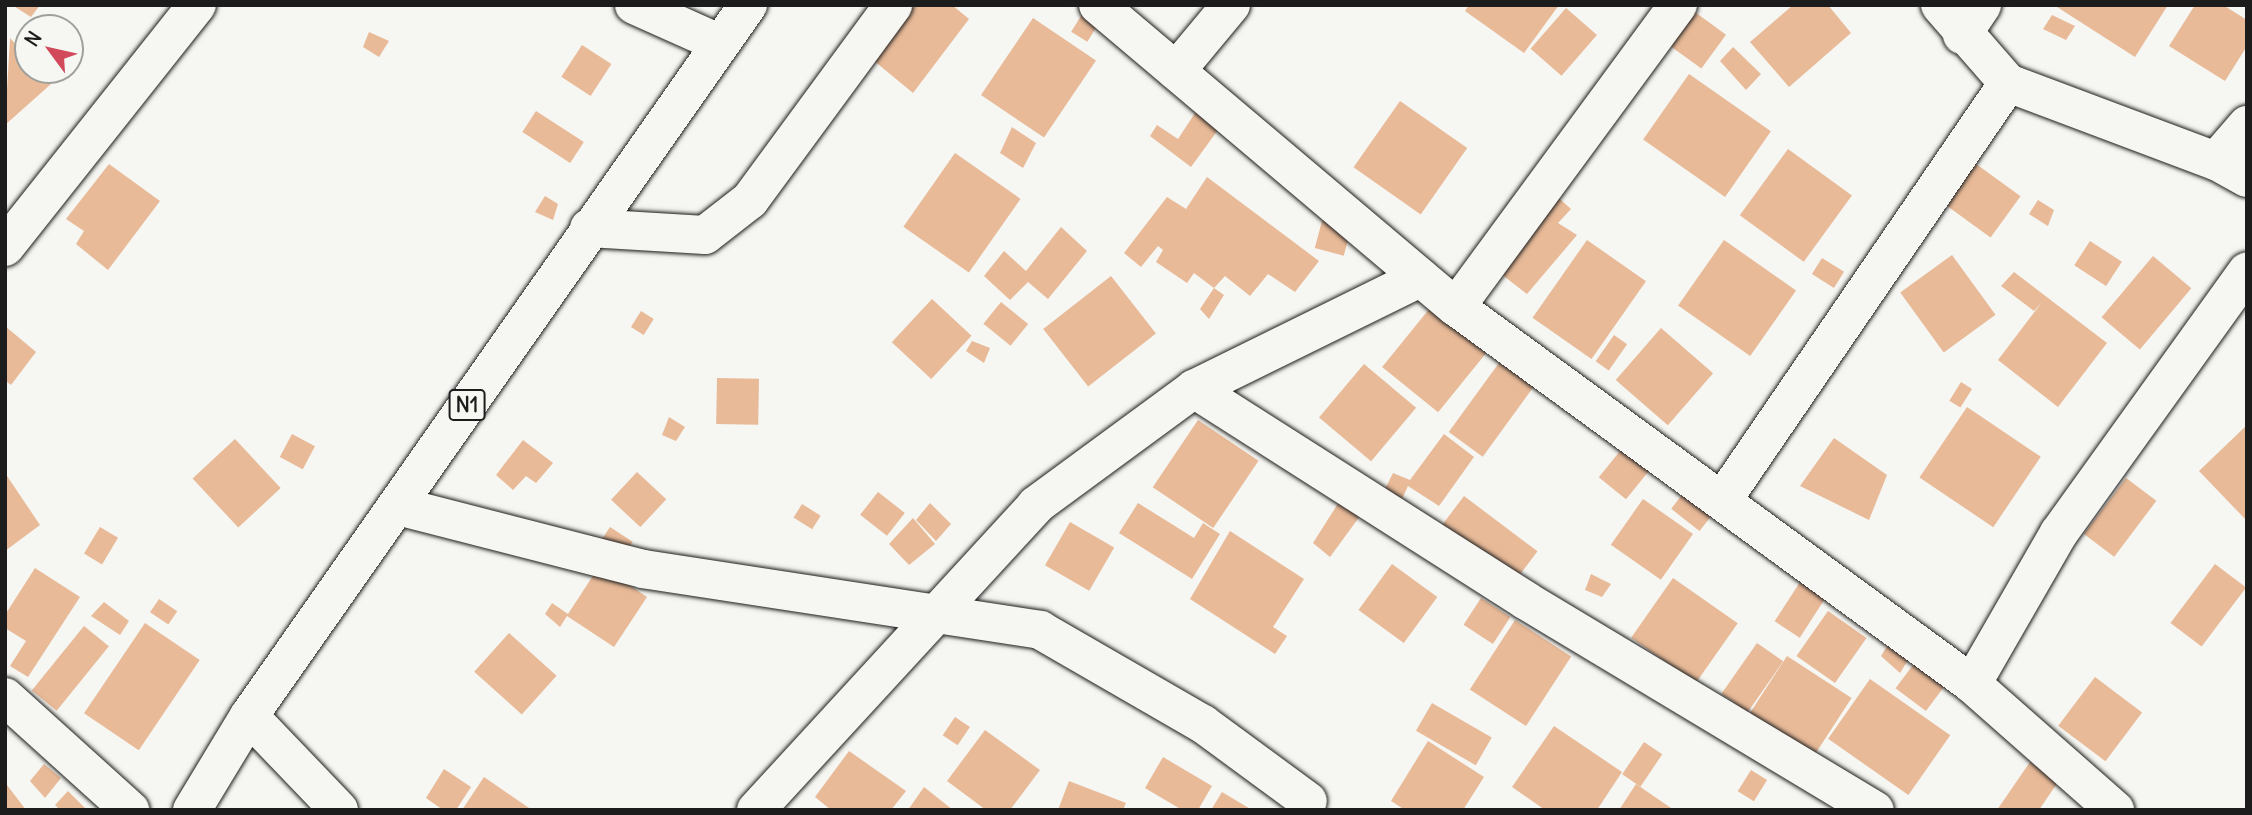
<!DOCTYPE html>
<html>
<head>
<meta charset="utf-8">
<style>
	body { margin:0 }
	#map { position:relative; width:2252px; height:815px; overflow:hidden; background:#f6f6f2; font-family:Delius,sans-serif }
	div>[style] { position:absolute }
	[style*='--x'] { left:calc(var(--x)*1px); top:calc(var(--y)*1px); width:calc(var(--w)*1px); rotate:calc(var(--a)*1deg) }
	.building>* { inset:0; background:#e8ba98; transform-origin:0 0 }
	.roads { filter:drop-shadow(0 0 2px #1c1c1c) drop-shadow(0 0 2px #1c1c1c) }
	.minor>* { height:38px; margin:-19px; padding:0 19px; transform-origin:19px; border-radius:19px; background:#f6f6f2 }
	.highway>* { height:38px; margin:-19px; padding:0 19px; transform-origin:19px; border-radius:19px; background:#f6f6f2 }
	span { translate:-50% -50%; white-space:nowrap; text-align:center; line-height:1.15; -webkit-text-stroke:5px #f6f6f2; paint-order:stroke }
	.shield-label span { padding:2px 5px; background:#f6f6f2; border:2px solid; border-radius:5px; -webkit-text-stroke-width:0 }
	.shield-label { font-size:21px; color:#1c1c1c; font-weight:700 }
	.frame { position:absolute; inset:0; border:7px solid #1c1c1c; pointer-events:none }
	.north { position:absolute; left:14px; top:14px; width:70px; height:70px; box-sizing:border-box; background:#f6f6f2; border:2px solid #9f9f9c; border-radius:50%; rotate:303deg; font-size:19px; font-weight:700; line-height:28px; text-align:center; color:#1c1c1c }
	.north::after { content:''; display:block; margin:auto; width:24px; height:32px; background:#d1495b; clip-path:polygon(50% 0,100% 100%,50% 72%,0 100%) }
</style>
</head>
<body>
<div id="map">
	<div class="building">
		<div style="clip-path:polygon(12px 5px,40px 5px,31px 17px)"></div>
		<div style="clip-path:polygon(904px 5px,952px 5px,969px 19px,913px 93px,867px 55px)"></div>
		<div style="clip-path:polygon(1469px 5px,1559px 5px,1524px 53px,1465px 11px)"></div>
		<div style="clip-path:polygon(1793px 5px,1828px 5px,1851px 33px,1789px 87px,1750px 42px)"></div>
		<div style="clip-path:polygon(2054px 5px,2168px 5px,2135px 57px)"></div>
		<div style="clip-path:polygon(2195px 5px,2223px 5px,2247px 20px,2247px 46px,2225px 81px,2169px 46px)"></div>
		<div style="left:1688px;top:7px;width:47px;height:42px;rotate:36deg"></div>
		<div style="left:1086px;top:8px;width:19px;height:28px;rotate:32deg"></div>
		<div style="left:1566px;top:8px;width:41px;height:54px;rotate:41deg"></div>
		<div style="clip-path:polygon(2052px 15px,2075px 26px,2066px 40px,2043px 29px)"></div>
		<div style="left:1033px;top:18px;width:76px;height:93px;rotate:34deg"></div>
		<div style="clip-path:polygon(369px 32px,389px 41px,379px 57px,363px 47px)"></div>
		<div style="clip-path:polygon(10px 38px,28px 58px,28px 70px,39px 70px,51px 84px,5px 125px)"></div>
		<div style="left:582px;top:45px;width:35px;height:38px;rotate:33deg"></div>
		<div style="clip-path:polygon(1733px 47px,1761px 74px,1746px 90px,1720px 61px)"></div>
		<div style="left:1689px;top:74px;width:100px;height:80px;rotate:35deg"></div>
		<div style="left:1400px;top:101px;width:82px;height:81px;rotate:35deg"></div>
		<div style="clip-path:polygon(1199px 107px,1223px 123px,1191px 167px,1150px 136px,1157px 125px,1178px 139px)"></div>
		<div style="left:536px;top:111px;width:57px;height:25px;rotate:33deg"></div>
		<div style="clip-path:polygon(1012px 127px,1036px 143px,1023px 168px,1000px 153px)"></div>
		<div style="left:1788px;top:149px;width:79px;height:82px;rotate:36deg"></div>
		<div style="left:955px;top:153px;width:80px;height:90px;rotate:35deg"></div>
		<div style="left:1972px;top:161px;width:60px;height:51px;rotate:36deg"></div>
		<div style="clip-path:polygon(109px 164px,160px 201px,108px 270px,76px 244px,84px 231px,66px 219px)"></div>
		<div style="clip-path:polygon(1207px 177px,1319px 261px,1295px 292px,1268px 274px,1250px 296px,1225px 276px,1214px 288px,1224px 295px,1209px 319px,1200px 309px,1214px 288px,1194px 273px,1187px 283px,1156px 262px,1163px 250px,1158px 246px,1141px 267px,1124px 253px,1167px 197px,1186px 209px)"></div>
		<div style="clip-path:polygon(1552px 192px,1571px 209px,1558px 223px,1577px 235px,1527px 294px,1492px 267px)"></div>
		<div style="clip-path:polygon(545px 196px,558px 204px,553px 220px,535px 212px)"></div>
		<div style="clip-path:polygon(2038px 200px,2054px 210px,2048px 226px,2029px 214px)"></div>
		<div style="left:1322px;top:221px;width:30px;height:28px;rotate:15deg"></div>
		<div style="clip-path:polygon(1061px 227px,1087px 251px,1048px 299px,1028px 282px,1010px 300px,984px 276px,1004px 251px,1026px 271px)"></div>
		<div style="left:1587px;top:240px;width:72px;height:95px;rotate:35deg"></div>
		<div style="left:1724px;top:240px;width:88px;height:80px;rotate:35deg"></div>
		<div style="left:2090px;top:241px;width:38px;height:29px;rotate:33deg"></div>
		<div style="left:1952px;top:255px;width:74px;height:64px;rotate:54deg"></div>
		<div style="left:2153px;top:256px;width:50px;height:80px;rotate:40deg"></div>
		<div style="left:1822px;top:258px;width:26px;height:19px;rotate:32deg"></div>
		<div style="clip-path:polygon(2014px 272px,2107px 343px,2058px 407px,1998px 360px,2042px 302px,2034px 311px,2001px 286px)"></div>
		<div style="left:1111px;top:276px;width:73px;height:86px;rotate:52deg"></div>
		<div style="left:932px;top:299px;width:54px;height:59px;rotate:43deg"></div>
		<div style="left:1001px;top:302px;width:35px;height:28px;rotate:39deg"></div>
		<div style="left:1430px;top:308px;width:72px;height:76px;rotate:39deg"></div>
		<div style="left:641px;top:311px;width:15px;height:19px;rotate:32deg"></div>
		<div style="clip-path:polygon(5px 326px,36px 352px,11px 385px,5px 380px)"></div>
		<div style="left:1661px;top:328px;width:69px;height:69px;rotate:41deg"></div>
		<div style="left:1614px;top:335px;width:16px;height:32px;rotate:35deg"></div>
		<div style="clip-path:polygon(972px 341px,990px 348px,984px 363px,966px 351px)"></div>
		<div style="left:1504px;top:356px;width:42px;height:94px;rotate:36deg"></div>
		<div style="left:1364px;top:364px;width:68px;height:70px;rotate:40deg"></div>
		<div style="left:717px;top:378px;width:42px;height:46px;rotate:1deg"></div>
		<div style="left:1961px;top:382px;width:13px;height:22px;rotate:32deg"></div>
		<div style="left:1967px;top:407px;width:89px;height:85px;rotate:34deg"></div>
		<div style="clip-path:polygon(669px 417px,685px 427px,676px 441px,662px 435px)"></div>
		<div style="left:1198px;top:420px;width:73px;height:81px;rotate:34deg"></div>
		<div style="clip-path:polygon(2247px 425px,2247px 521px,2199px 471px)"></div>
		<div style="left:292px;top:434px;width:26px;height:26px;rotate:28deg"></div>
		<div style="clip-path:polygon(1444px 434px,1474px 457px,1439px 506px,1408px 486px,1401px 501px,1383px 493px,1393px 473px,1410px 480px)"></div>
		<div style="clip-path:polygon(1834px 438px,1887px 475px,1869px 520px,1800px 486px)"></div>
		<div style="left:235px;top:439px;width:67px;height:58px;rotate:47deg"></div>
		<div style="clip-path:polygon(523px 440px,553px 463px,536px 483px,526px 476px,513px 490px,496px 475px)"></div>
		<div style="left:1629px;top:440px;width:35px;height:48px;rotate:39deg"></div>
		<div style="left:637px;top:472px;width:40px;height:38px;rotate:43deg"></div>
		<div style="clip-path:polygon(5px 473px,40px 525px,5px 551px)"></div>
		<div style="left:2126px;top:478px;width:38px;height:70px;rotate:37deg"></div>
		<div style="left:1689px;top:486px;width:36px;height:29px;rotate:38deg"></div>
		<div style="left:878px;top:492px;width:34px;height:29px;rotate:38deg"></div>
		<div style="left:1464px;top:496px;width:92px;height:38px;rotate:37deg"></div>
		<div style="left:1643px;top:499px;width:61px;height:56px;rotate:35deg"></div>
		<div style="clip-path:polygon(1339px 502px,1360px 516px,1330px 557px,1313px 543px)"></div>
		<div style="clip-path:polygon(930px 503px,951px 524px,936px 541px,916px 520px)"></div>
		<div style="clip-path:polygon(1138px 503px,1194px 538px,1203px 523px,1220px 534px,1192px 579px,1119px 533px)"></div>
		<div style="left:802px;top:504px;width:22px;height:16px;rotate:32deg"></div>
		<div style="clip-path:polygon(913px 518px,935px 544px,909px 565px,889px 544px)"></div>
		<div style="left:1070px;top:522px;width:51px;height:50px;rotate:30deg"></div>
		<div style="left:100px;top:527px;width:21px;height:31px;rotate:31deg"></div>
		<div style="left:610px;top:527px;width:27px;height:25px;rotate:33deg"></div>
		<div style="clip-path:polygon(1230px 531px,1304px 579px,1273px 627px,1287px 636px,1275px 654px,1190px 599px)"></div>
		<div style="left:1392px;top:564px;width:56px;height:57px;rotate:36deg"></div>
		<div style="left:2215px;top:564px;width:39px;height:74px;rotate:37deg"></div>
		<div style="clip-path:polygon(600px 565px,647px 597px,614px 647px,567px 616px,560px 627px,545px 614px,552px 603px,568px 614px)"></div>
		<div style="clip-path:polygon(35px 568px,80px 597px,28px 677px,10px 666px,26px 641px,5px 628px,5px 615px)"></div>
		<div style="clip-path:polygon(1591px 574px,1611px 584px,1602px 597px,1585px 590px)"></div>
		<div style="left:1804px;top:576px;width:30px;height:54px;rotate:33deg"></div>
		<div style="left:1673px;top:578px;width:79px;height:73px;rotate:35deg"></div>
		<div style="left:1481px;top:598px;width:35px;height:32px;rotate:33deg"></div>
		<div style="left:159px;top:599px;width:22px;height:16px;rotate:34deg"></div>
		<div style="clip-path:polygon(104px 602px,129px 621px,120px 635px,91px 616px)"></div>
		<div style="left:1828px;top:611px;width:47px;height:55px;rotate:35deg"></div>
		<div style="left:1515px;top:620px;width:67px;height:83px;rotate:33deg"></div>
		<div style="left:145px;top:623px;width:66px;height:109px;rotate:34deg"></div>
		<div style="left:84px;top:626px;width:32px;height:83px;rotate:39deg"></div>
		<div style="left:509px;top:633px;width:64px;height:52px;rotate:42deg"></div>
		<div style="left:1757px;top:643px;width:32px;height:62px;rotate:35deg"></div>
		<div style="clip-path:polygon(1889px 643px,1910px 657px,1900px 673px,1881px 656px)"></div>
		<div style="left:1787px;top:656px;width:77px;height:68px;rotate:33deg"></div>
		<div style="left:1916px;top:661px;width:38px;height:34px;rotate:37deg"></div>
		<div style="left:2095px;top:677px;width:59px;height:61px;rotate:37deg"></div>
		<div style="left:1870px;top:679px;width:98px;height:73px;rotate:35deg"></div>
		<div style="left:1432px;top:703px;width:69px;height:32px;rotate:30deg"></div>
		<div style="left:955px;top:717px;width:18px;height:22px;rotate:34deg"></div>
		<div style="clip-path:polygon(1554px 726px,1622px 772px,1597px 810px,1545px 810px,1512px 787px)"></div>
		<div style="clip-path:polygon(985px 730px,1040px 770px,1010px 810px,986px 810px,947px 781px)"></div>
		<div style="clip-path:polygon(1428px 741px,1484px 777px,1463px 810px,1405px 810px,1391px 801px)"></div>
		<div style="left:1644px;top:742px;width:22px;height:39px;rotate:34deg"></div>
		<div style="clip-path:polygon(849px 751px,906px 791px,891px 810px,831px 810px,815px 797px)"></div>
		<div style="clip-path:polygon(1163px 757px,1212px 786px,1198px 810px,1182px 810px,1145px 788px)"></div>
		<div style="clip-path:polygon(2030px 762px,2058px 782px,2039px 810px,1997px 810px)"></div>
		<div style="clip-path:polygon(44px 764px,61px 778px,45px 798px,30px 781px)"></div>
		<div style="clip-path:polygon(444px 769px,471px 787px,456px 810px,443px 810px,426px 798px)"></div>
		<div style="left:1751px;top:770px;width:19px;height:25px;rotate:32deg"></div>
		<div style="clip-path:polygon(484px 777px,532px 810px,462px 810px)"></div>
		<div style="clip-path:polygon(1069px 781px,1126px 803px,1123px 810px,1058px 810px)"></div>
		<div style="clip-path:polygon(1636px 784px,1674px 810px,1619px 810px)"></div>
		<div style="clip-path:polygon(7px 785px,26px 810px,5px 810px)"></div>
		<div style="clip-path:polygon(924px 787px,953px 810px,908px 810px)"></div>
		<div style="clip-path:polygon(68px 791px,87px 810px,60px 810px,55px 805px)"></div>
		<div style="clip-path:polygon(1222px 792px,1252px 810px,1211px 810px)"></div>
	</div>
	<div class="roads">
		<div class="minor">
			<div style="--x:634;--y:5;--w:93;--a:24.1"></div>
			<div style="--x:1098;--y:5;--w:468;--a:40.2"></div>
			<div style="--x:1456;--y:307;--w:639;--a:36.15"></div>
			<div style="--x:1972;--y:684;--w:191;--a:41.4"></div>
			<div style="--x:1940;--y:5;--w:103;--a:48.9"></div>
			<div style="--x:2008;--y:83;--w:222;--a:20.6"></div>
			<div style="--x:2216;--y:161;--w:35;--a:29"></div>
			<div style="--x:1962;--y:35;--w:36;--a:-56"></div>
			<div style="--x:1176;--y:71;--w:86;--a:-50.2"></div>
			<div style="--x:2216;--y:161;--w:48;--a:-49.3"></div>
			<div style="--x:589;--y:228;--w:116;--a:3.5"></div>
			<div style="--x:705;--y:235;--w:57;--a:-37.9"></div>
			<div style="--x:750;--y:200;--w:242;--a:-53.7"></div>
			<div style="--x:5;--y:247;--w:309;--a:-51.6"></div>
			<div style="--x:1456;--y:307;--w:375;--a:-53.7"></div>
			<div style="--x:1194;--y:389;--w:393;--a:32.5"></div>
			<div style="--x:1525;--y:600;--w:408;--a:31"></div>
			<div style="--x:1724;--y:498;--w:503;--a:-55.61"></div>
			<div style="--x:398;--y:506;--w:253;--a:14.4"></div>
			<div style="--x:643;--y:569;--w:402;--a:8.7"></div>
			<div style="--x:1040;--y:630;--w:188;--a:30"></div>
			<div style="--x:1203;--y:724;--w:130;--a:36.3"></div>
			<div style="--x:1972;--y:684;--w:174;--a:-60.1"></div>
			<div style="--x:2059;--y:533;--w:322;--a:-54.3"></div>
			<div style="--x:5;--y:697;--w:169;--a:42.1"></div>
			<div style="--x:249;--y:716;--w:130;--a:46.2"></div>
			<div style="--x:756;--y:810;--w:414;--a:-47.4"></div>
			<div style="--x:1036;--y:505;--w:196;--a:-36.3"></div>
			<div style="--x:1194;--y:389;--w:252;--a:-26.2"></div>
		</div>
		<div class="highway">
			<div style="--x:192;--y:810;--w:110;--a:-58.8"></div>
			<div style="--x:249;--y:716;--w:869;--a:-54.94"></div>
		</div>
	</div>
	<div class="shield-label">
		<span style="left:467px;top:405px">N1</span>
	</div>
	<div class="frame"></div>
	<div class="north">N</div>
</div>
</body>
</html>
